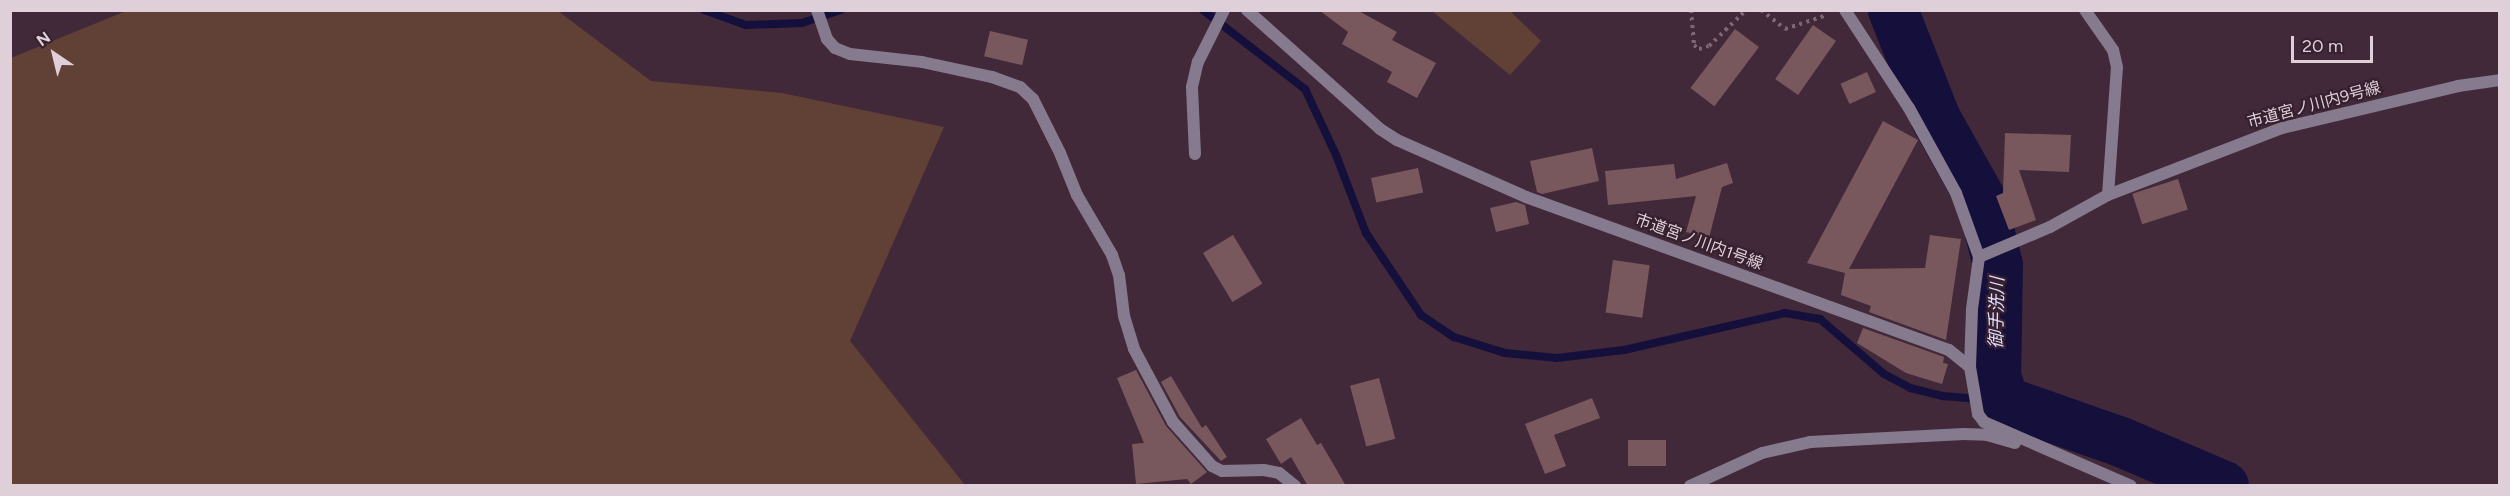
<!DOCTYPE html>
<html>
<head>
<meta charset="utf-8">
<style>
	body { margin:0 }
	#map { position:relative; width:2510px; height:496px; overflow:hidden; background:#422939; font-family:Figtree,"Noto Sans JP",sans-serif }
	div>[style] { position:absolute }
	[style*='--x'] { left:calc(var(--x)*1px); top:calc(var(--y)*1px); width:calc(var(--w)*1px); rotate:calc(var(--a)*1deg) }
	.green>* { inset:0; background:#614036 }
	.stream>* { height:8px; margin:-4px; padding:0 4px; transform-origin:4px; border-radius:4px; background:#14103b }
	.river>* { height:50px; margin:-25px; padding:0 25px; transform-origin:25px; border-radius:25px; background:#14103b }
	.building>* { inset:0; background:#79585d; transform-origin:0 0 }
	.path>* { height:4px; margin-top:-2px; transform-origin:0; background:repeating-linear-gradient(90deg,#7c6774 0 3px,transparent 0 7.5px) }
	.service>* { height:12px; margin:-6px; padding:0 6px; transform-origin:6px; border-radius:6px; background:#867a8f }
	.minor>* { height:12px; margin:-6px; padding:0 6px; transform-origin:6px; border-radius:6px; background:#867a8f }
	span { translate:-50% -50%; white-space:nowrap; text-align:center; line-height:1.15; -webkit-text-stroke:4.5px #37202f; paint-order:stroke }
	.street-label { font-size:16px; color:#dfcfd9 }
	.water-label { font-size:18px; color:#daddfd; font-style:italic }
	.frame { position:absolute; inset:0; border:12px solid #dfcfd9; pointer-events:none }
	.north { position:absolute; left:24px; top:24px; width:60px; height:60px; -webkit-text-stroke:4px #37202f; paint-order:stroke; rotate:325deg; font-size:16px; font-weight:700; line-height:24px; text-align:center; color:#dfcfd9 }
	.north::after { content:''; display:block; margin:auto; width:21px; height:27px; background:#dfcfd9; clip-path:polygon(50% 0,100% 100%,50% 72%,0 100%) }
	.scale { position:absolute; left:2291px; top:36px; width:82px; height:27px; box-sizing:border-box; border:3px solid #dfcfd9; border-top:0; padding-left:8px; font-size:18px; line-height:21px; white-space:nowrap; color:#dfcfd9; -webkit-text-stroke:4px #37202f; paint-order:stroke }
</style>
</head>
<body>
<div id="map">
	<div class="green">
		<div style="clip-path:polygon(126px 11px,558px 11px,651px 81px,782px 93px,944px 127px,850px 341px,965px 485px,11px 485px,11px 58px)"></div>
		<div style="clip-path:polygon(1432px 11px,1510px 11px,1541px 41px,1510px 75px)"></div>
	</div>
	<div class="stream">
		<div style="--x:704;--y:10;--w:45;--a:19.7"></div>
		<div style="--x:746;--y:25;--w:56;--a:-2"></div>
		<div style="--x:802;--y:23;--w:41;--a:-18.4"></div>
		<div style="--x:1203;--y:10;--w:129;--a:37.8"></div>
		<div style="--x:1305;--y:89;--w:73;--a:64.8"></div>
		<div style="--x:1336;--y:155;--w:84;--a:69"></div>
		<div style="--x:1366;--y:233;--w:99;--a:56.1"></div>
		<div style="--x:1421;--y:315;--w:40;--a:34"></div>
		<div style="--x:1454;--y:337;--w:53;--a:17.4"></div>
		<div style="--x:1505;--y:353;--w:52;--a:5.5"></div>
		<div style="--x:1557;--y:358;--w:67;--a:-6.8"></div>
		<div style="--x:1624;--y:350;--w:165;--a:-12.9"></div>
		<div style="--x:1785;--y:313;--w:36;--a:10"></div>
		<div style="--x:1820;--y:319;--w:84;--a:40.7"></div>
		<div style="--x:1884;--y:374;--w:30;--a:28"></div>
		<div style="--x:1910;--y:388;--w:34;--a:14"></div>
		<div style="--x:1943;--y:396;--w:61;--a:4.7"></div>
	</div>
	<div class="river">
		<div style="--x:1893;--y:10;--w:117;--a:68.5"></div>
		<div style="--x:1936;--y:119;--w:94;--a:60.7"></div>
		<div style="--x:1982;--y:201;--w:66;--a:76"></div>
		<div style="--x:1998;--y:265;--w:111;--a:91"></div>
		<div style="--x:1996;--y:376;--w:26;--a:72"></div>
		<div style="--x:2004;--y:401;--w:124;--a:19.3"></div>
		<div style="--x:2121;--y:442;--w:112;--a:23.1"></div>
	</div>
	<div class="building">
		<div style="clip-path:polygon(1319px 10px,1357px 10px,1397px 32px,1392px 40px,1436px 63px,1417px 98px,1387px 82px,1392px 72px,1342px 44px,1348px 32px)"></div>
		<div style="left:1813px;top:25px;width:28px;height:66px;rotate:35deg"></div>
		<div style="left:1735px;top:29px;width:30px;height:74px;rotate:37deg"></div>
		<div style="left:990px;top:31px;width:39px;height:26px;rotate:13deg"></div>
		<div style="left:1867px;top:72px;width:22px;height:29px;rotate:66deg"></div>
		<div style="clip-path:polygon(1883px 121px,1918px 140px,1849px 269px,1925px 268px,1930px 235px,1961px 239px,1946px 340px,1869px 312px,1871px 306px,1841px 295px,1845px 273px,1807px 263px)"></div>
		<div style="clip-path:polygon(2005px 133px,2071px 135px,2069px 172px,2019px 170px,2036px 220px,2009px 230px,1996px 196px,2003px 193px)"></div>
		<div style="clip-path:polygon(1592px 148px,1599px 181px,1542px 194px,1537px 192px,1530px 161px)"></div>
		<div style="clip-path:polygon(1727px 163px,1733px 183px,1722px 187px,1709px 238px,1686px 232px,1696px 196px,1608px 205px,1605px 171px,1674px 164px,1676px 179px)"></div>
		<div style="left:1418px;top:168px;width:25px;height:48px;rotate:78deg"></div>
		<div style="left:2178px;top:179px;width:32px;height:48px;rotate:72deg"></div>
		<div style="clip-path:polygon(1516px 202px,1525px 205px,1529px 224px,1496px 232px,1490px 208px)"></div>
		<div style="left:1233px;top:235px;width:57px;height:35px;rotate:59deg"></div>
		<div style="left:1613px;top:260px;width:37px;height:53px;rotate:8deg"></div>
		<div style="clip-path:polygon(1863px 328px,1944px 357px,1943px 363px,1948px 364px,1942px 384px,1906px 373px,1857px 343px)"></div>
		<div style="clip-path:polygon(1136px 370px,1166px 426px,1207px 472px,1191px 484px,1187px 479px,1136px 484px,1132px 444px,1144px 443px,1117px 378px)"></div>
		<div style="clip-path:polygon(1171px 376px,1202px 428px,1206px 425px,1227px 457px,1221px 461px,1180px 417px,1161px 382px)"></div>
		<div style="left:1379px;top:378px;width:63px;height:30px;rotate:75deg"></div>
		<div style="clip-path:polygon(1592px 398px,1600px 418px,1554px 435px,1566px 466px,1545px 474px,1525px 424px)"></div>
		<div style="clip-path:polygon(1301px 418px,1317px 445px,1321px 443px,1346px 486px,1308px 486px,1291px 457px,1281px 464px,1266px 439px)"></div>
		<div style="left:1628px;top:440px;width:38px;height:26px"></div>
	</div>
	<div class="path">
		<div style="--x:1691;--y:10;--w:35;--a:85"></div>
		<div style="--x:1694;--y:45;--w:6;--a:39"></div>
		<div style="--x:1699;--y:49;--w:10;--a:-17"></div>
		<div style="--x:1709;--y:46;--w:52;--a:-44.2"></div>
		<div style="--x:1761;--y:10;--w:31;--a:38"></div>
		<div style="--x:1785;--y:29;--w:44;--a:-18.4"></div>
	</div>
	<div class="service">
		<div style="--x:1195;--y:154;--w:67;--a:-92.6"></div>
		<div style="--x:1192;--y:87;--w:26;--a:-77"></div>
		<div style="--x:1198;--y:62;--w:58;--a:-63.4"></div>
	</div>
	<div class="minor">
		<div style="--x:817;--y:10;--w:31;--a:71"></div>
		<div style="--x:827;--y:39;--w:12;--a:48"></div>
		<div style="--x:835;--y:48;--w:16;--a:22"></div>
		<div style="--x:850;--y:54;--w:72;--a:6.3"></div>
		<div style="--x:922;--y:62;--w:72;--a:12.1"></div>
		<div style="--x:992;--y:77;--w:30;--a:20"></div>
		<div style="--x:1020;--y:87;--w:18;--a:43"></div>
		<div style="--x:1033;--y:99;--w:60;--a:63.4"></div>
		<div style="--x:1060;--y:153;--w:45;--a:68"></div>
		<div style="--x:1077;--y:195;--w:69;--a:59.7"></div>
		<div style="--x:1112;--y:255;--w:21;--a:71"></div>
		<div style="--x:1119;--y:275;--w:41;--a:83"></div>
		<div style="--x:1124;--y:316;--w:34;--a:73"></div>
		<div style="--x:1134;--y:349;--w:83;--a:61.9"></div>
		<div style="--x:1173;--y:422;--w:59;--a:48.4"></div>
		<div style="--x:1212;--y:466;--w:11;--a:27"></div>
		<div style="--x:1222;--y:471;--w:42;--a:-1.4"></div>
		<div style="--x:1264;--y:470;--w:15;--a:11"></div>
		<div style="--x:1279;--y:473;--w:21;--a:39"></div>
		<div style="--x:1247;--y:10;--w:178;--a:41.8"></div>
		<div style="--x:1380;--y:129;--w:20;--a:33"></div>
		<div style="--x:1397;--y:140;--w:141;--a:23.8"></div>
		<div style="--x:1526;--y:197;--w:450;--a:19.9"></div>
		<div style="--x:1949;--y:350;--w:27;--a:39"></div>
		<div style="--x:1970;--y:367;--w:48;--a:80.3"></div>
		<div style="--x:1978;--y:414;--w:10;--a:53"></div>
		<div style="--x:1984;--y:422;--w:160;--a:23.5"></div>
		<div style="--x:1845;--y:10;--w:117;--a:56.9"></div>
		<div style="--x:1909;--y:108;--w:97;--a:61.1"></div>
		<div style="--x:1956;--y:193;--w:68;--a:70.2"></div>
		<div style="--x:2108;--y:195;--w:186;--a:-21.1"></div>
		<div style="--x:2282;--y:128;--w:181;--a:-13.4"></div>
		<div style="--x:2458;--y:86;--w:42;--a:-8.1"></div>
		<div style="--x:1970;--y:367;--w:58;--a:-88"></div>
		<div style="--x:1972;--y:309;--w:52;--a:-82.3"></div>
		<div style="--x:1979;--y:257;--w:77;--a:-22.9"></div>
		<div style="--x:2050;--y:227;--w:66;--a:-28.9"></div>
		<div style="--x:2108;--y:195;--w:128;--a:-86"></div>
		<div style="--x:2117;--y:67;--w:17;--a:-103"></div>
		<div style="--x:2113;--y:50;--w:49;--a:-125"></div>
		<div style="--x:1690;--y:486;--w:79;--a:-24.6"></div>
		<div style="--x:1762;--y:453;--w:49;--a:-12.9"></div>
		<div style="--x:1810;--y:442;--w:154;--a:-3"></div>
		<div style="--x:1964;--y:434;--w:23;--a:2"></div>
		<div style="--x:1987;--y:435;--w:29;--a:16"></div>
	</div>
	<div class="street-label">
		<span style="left:2314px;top:105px;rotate:-15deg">市道宮ノ川内9号線</span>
		<span style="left:1699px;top:242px;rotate:20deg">市道宮ノ川内1号線</span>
	</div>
	<div class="water-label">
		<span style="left:1997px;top:313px;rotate:-89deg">御手洗川</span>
	</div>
	<div class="frame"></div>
	<div class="north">N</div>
	<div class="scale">20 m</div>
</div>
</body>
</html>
